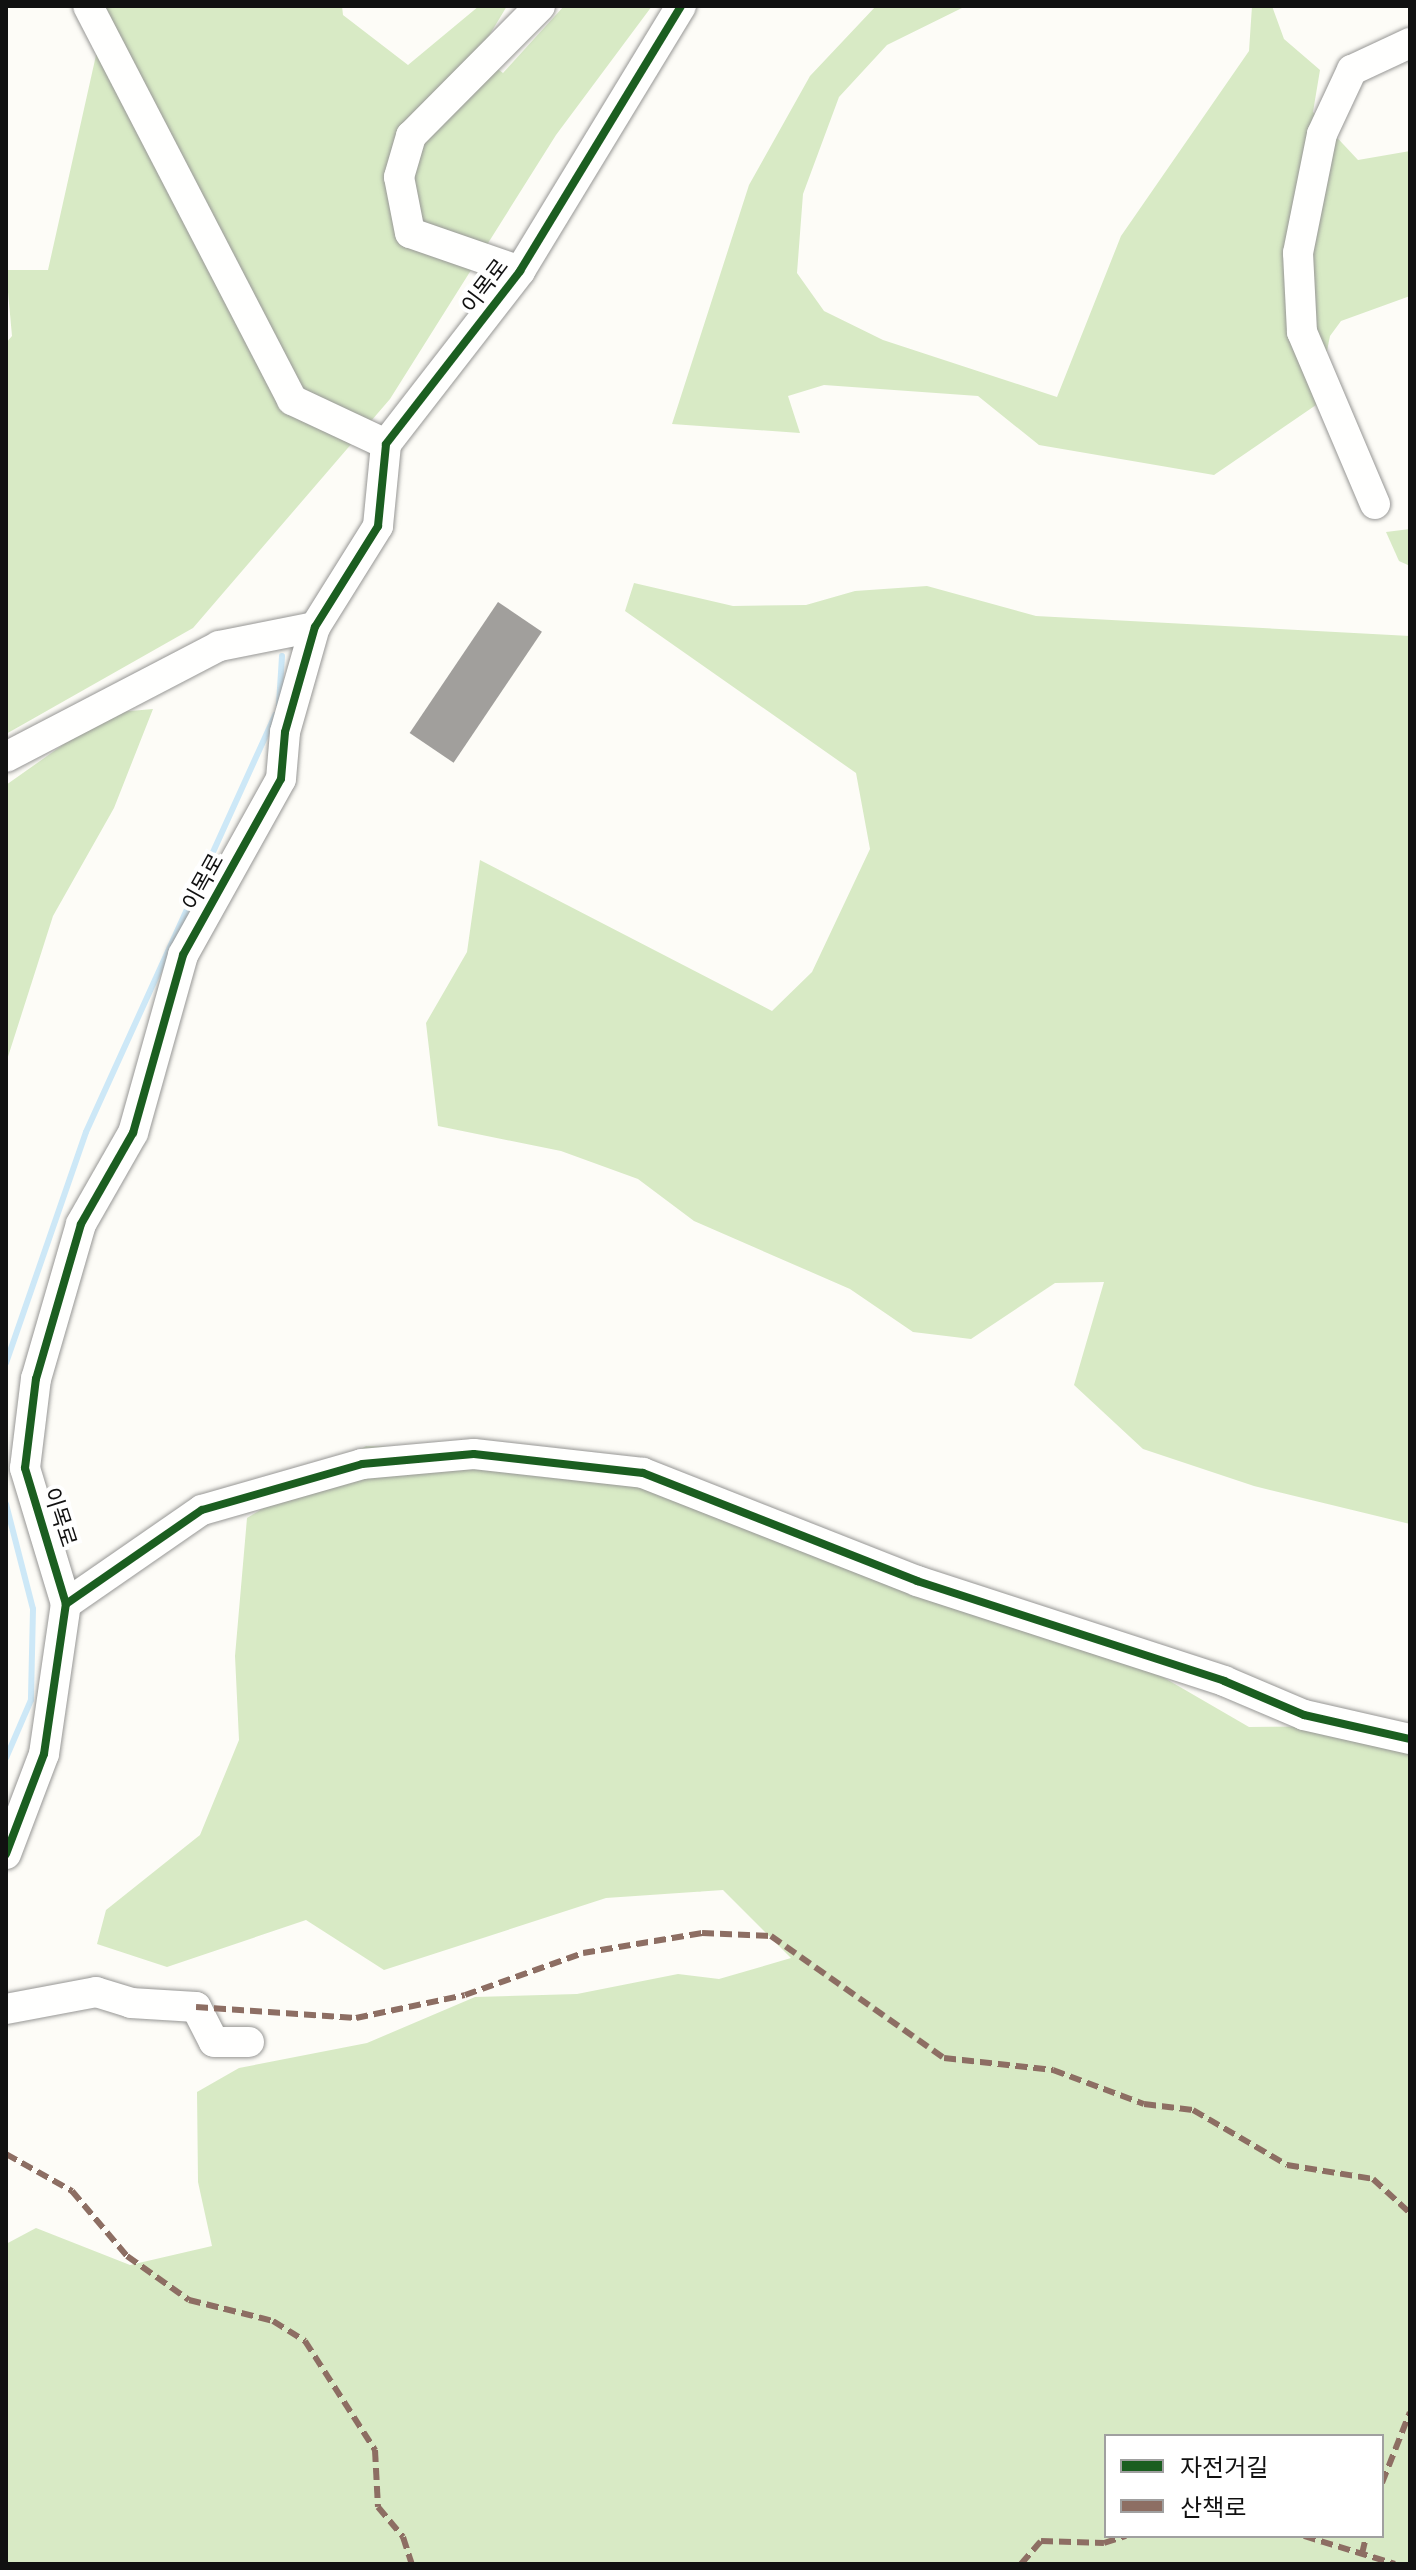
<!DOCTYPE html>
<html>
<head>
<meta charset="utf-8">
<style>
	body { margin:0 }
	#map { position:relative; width:1416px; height:2570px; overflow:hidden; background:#fdfcf7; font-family:"Source Serif 4","Noto Sans KR",serif }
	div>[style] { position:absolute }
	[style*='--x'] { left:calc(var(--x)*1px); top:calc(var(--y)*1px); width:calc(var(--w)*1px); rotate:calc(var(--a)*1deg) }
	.forest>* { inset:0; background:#d8eac5 }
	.stream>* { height:6px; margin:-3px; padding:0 3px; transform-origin:3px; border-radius:3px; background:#cde8f7 }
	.building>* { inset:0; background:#a19f9c; transform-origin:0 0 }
	.roads { filter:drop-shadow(0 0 2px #979795) drop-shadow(0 0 2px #979795) }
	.minor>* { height:30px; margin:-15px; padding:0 15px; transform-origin:15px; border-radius:15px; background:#fffffe }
	.quiet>* { height:6px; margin-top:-3px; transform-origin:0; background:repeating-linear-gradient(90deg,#8d6e63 0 12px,transparent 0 18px) }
	.cycleway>* { height:8px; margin:-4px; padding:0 4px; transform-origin:4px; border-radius:4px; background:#1b5e20 }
	span { translate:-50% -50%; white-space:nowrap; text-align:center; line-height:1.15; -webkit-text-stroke:8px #fff; paint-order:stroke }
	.street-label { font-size:22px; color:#111 }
	.frame { position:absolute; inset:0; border:8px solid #111; pointer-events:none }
	.legend { position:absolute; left:1104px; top:2434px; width:280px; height:104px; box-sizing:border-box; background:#fff; border:2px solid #a0a0a0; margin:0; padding:10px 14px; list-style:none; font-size:24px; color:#111 }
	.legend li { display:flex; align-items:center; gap:16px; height:40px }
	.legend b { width:40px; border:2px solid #a0a0a0 }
</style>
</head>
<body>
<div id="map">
	<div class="forest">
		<div style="clip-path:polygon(107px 6px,342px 6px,343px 15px,408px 65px,479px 6px,507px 6px,478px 54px,503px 73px,564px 6px,652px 6px,556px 135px,390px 399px,193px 628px,6px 734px,6px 343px,12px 336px,6px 270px,48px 270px)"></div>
		<div style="clip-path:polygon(876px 6px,966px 6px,887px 45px,839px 97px,803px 194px,797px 273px,824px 311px,883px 340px,1057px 397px,1121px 236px,1249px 51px,1252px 6px,1272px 6px,1284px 39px,1320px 70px,1313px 112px,1358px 160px,1410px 151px,1410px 296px,1341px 321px,1330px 336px,1316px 405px,1214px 475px,1039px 445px,978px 396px,824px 385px,788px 396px,800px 433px,672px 424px,749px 185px,810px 76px)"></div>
		<div style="clip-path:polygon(1410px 529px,1410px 566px,1399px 561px,1386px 532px)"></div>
		<div style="clip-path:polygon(634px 583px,733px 606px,806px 605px,855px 591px,927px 586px,1036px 616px,1410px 636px,1410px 1524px,1254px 1486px,1143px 1449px,1074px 1385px,1104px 1282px,1055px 1283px,971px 1339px,913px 1332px,850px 1289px,694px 1221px,638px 1179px,561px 1151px,438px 1126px,426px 1023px,467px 952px,480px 860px,772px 1011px,812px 972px,870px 849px,856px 773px,625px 611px)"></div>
		<div style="clip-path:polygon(153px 709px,114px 808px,53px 916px,6px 1063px,6px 785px,108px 713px)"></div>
		<div style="clip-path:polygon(evenodd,366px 1446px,544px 1451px,1149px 1669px,1249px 1727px,1410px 1726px,1410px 2564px,6px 2564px,6px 2244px,36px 2228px,130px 2265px,212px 2246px,198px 2182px,197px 2092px,239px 2068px,367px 2043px,475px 1997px,577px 1994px,678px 1974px,719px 1979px,791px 1958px,723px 1890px,606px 1898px,384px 1970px,306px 1920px,167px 1967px,97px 1944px,106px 1910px,200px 1835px,239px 1740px,235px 1656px,247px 1518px,366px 1446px,1106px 2436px,1382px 2436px,1382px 2536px,1106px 2536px,1106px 2436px)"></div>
	</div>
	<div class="stream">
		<div style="--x:279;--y:704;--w:48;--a:-86.4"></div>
		<div style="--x:6;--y:1363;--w:244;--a:-70.9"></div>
		<div style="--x:86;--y:1132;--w:458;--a:-65.6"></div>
		<div style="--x:6;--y:1504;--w:108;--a:75.6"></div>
		<div style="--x:33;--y:1609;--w:91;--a:91.3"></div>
		<div style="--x:31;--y:1700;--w:63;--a:113.3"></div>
	</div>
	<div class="building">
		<div style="left:498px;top:602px;width:53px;height:158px;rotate:34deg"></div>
	</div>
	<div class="roads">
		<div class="minor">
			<div style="--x:88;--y:6;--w:444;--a:62.6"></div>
			<div style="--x:292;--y:400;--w:104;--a:25.1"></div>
			<div style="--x:520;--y:271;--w:116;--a:-160.9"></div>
			<div style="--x:410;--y:233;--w:57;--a:-101.1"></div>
			<div style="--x:399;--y:177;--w:43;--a:-73.7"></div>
			<div style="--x:411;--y:136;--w:183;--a:-45.2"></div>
			<div style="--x:1375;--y:504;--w:187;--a:-113"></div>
			<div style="--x:1302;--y:332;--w:79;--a:-92.9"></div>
			<div style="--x:1298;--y:253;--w:121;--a:-78.6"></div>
			<div style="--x:1322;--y:134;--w:71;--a:-64.9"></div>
			<div style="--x:1352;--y:70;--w:64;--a:-25"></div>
			<div style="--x:6;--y:757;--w:240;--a:-27.5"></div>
			<div style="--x:219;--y:646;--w:98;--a:-11.2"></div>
			<div style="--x:66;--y:1604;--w:165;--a:-34.7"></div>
			<div style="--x:202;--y:1510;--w:166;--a:-16"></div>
			<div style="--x:362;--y:1464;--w:112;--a:-5.1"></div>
			<div style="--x:474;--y:1454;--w:170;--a:6.4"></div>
			<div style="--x:643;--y:1473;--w:295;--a:21.5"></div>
			<div style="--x:917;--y:1581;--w:323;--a:18"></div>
			<div style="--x:1224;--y:1681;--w:87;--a:23"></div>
			<div style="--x:1304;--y:1715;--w:109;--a:12.8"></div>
			<div style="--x:6;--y:1854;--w:107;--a:-69.2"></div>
			<div style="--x:44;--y:1754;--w:152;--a:-81.7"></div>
			<div style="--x:66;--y:1604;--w:142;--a:-106.8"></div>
			<div style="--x:25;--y:1468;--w:90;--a:-83"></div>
			<div style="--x:36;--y:1379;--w:161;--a:-73.8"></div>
			<div style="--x:81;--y:1224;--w:105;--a:-60.3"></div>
			<div style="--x:133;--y:1133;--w:185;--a:-74.3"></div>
			<div style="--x:183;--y:955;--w:201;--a:-60.9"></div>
			<div style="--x:281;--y:779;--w:47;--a:-85.1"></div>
			<div style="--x:285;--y:732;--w:109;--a:-74.1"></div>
			<div style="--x:315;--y:627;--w:119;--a:-58"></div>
			<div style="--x:378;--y:526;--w:82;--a:-84.4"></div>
			<div style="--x:386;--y:444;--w:219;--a:-52.2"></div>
			<div style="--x:520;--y:271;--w:310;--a:-58.7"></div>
			<div style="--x:6;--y:2009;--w:92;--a:-10.7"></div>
			<div style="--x:96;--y:1992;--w:37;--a:17"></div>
			<div style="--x:131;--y:2003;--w:65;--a:3.5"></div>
			<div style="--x:196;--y:2007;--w:39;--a:63"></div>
			<div style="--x:214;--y:2042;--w:35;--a:0"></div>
		</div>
	</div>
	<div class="quiet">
		<div style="--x:196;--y:2007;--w:160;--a:3.9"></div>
		<div style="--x:356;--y:2018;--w:111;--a:-11.9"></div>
		<div style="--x:465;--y:1995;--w:125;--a:-19.6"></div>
		<div style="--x:583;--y:1953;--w:121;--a:-9.5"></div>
		<div style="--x:702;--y:1933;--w:69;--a:2.5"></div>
		<div style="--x:771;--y:1936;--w:212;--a:35.2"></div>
		<div style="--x:944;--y:2058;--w:110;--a:6.3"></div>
		<div style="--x:1053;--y:2070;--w:97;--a:20.5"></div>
		<div style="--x:1144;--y:2104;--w:49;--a:7"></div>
		<div style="--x:1193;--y:2110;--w:109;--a:30.3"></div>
		<div style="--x:1287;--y:2165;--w:87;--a:9.2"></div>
		<div style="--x:1373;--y:2179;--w:50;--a:42.6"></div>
		<div style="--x:6;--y:2154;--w:76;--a:29.3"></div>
		<div style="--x:72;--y:2191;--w:85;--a:49.8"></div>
		<div style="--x:127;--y:2256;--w:76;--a:35.4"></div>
		<div style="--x:189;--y:2300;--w:87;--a:14"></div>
		<div style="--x:273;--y:2321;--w:38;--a:32"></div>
		<div style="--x:305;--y:2341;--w:130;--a:57.3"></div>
		<div style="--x:375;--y:2450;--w:57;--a:87"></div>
		<div style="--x:378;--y:2507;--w:39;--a:50"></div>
		<div style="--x:403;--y:2537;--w:28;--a:72"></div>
		<div style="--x:1382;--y:2483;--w:76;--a:-68.5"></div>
		<div style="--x:1304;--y:2536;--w:95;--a:17.1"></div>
		<div style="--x:1362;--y:2554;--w:18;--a:-77"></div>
		<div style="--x:1021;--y:2564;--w:30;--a:-49"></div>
		<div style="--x:1041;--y:2541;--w:63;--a:1.8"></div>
		<div style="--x:1104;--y:2543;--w:23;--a:-18"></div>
	</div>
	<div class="cycleway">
		<div style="--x:66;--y:1604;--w:165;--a:-34.7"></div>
		<div style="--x:202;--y:1510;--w:166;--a:-16"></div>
		<div style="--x:362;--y:1464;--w:112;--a:-5.1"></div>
		<div style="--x:474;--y:1454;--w:170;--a:6.4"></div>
		<div style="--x:643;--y:1473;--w:295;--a:21.5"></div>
		<div style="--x:917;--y:1581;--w:323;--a:18"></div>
		<div style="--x:1224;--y:1681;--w:87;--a:23"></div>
		<div style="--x:1304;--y:1715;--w:109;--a:12.8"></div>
		<div style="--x:6;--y:1854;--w:107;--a:-69.2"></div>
		<div style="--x:44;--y:1754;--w:152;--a:-81.7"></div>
		<div style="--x:66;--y:1604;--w:142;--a:-106.8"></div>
		<div style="--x:25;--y:1468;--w:90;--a:-83"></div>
		<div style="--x:36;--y:1379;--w:161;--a:-73.8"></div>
		<div style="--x:81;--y:1224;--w:105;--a:-60.3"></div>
		<div style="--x:133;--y:1133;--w:185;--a:-74.3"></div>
		<div style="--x:183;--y:955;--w:201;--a:-60.9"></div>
		<div style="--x:281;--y:779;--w:47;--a:-85.1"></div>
		<div style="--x:285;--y:732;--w:109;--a:-74.1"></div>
		<div style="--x:315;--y:627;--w:119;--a:-58"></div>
		<div style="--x:378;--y:526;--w:82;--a:-84.4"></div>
		<div style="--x:386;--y:444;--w:219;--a:-52.2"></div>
		<div style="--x:520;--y:271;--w:310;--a:-58.7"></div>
	</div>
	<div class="street-label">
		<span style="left:485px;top:286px;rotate:-53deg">이목로</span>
		<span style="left:203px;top:882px;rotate:-61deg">이목로</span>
		<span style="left:60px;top:1517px;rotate:72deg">이목로</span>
	</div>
	<div class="frame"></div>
	<ul class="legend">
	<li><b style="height:10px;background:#1b5e20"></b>자전거길</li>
	<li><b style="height:10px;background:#8d6e63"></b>산책로</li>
	</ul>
</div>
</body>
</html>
